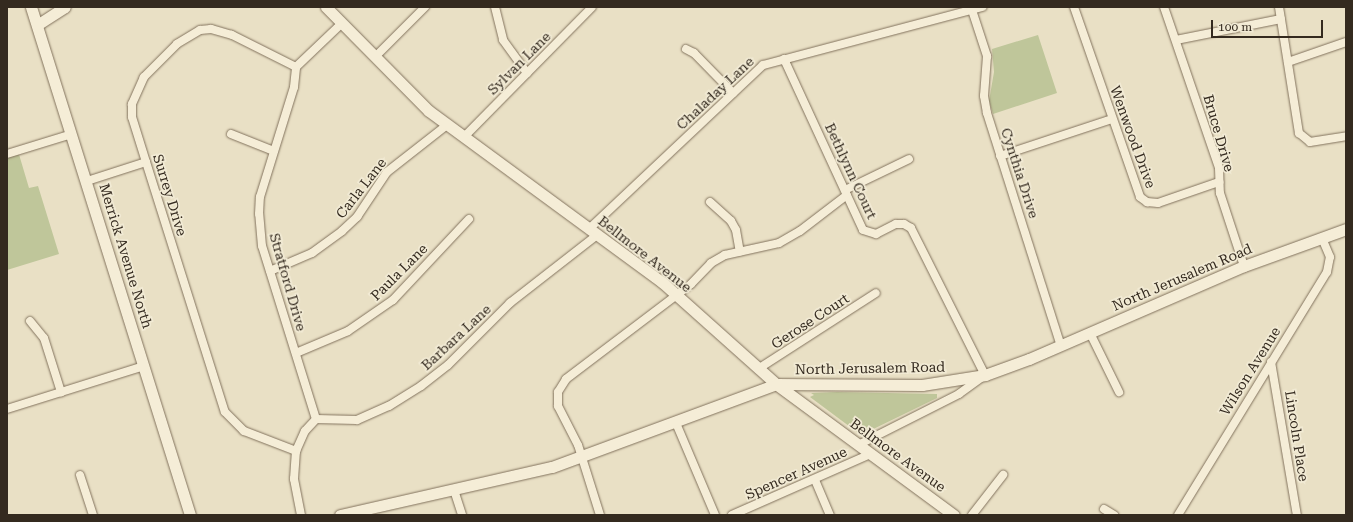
<!DOCTYPE html>
<html>
<head>
<meta charset="utf-8">
<style>
	body { margin:0 }
	#map { position:relative; width:1353px; height:522px; overflow:hidden; background:#e9e0c5; font-family:"Roboto Serif",serif }
	div>[style] { position:absolute }
	[style*='--x'] { left:calc(var(--x)*1px); top:calc(var(--y)*1px); width:calc(var(--w)*1px); rotate:calc(var(--a)*1deg) }
	.green>* { inset:0; background:#bfc69a }
	.roads { filter:drop-shadow(0 0 1px #82725d) drop-shadow(0 0 1px #82725d) }
	.street>* { height:8px; margin:-4px; padding:0 4px; transform-origin:4px; border-radius:4px; background:#f5edd7 }
	.secondary>* { height:11px; margin:-5.5px; padding:0 5.5px; transform-origin:5.5px; border-radius:5.5px; background:#f5edd7 }
	span { translate:-50% -50%; white-space:nowrap; text-align:center; line-height:1.15; -webkit-text-stroke:3.5px #f1ead4; paint-order:stroke }
	.street-label { font-size:14px; color:#342a1f }
	.frame { position:absolute; inset:0; border:8px solid #342a1f; pointer-events:none }
	.scale { position:absolute; left:1211px; top:20px; width:112px; height:18px; box-sizing:border-box; border:2px solid #342a1f; border-top:0; padding-left:5px; font-size:12px; line-height:14px; white-space:nowrap; color:#342a1f; -webkit-text-stroke:3px #f1ead4; paint-order:stroke }
</style>
</head>
<body>
<div id="map">
	<div class="green">
		<div style="clip-path:polygon(1038px 35px,1057px 93px,993px 114px,989px 101px,994px 72px,992px 49px)"></div>
		<div style="clip-path:polygon(18px 151px,29px 188px,38px 186px,59px 254px,7px 270px,7px 154px)"></div>
		<div style="clip-path:polygon(837px 392px,937px 394px,937px 398px,861px 435px,810px 397px,814px 395px,811px 393px)"></div>
	</div>
	<div class="roads">
		<div class="street">
			<div style="--x:495;--y:7;--w:34;--a:76"></div>
			<div style="--x:503;--y:40;--w:41;--a:54"></div>
			<div style="--x:971;--y:7;--w:52;--a:71.9"></div>
			<div style="--x:987;--y:56;--w:40;--a:94.3"></div>
			<div style="--x:984;--y:96;--w:17;--a:80"></div>
			<div style="--x:987;--y:113;--w:244;--a:72.4"></div>
			<div style="--x:1074;--y:7;--w:201;--a:70.8"></div>
			<div style="--x:1140;--y:197;--w:9;--a:36"></div>
			<div style="--x:1147;--y:202;--w:11;--a:5"></div>
			<div style="--x:1158;--y:203;--w:65;--a:-19"></div>
			<div style="--x:1164;--y:7;--w:170;--a:71.1"></div>
			<div style="--x:1219;--y:168;--w:25;--a:88"></div>
			<div style="--x:1220;--y:193;--w:77;--a:71.8"></div>
			<div style="--x:1279;--y:7;--w:128;--a:81"></div>
			<div style="--x:1299;--y:133;--w:14;--a:39"></div>
			<div style="--x:1310;--y:142;--w:36;--a:-9"></div>
			<div style="--x:1176;--y:40;--w:107;--a:-11.3"></div>
			<div style="--x:686;--y:49;--w:9;--a:27"></div>
			<div style="--x:694;--y:53;--w:56;--a:45.7"></div>
			<div style="--x:375;--y:57;--w:71;--a:-45"></div>
			<div style="--x:784;--y:59;--w:188;--a:65.2"></div>
			<div style="--x:863;--y:230;--w:14;--a:17"></div>
			<div style="--x:876;--y:234;--w:22;--a:-27"></div>
			<div style="--x:896;--y:224;--w:8;--a:0"></div>
			<div style="--x:904;--y:224;--w:8;--a:30"></div>
			<div style="--x:911;--y:228;--w:165;--a:63.3"></div>
			<div style="--x:985;--y:375;--w:32;--a:144"></div>
			<div style="--x:959;--y:394;--w:113;--a:153.2"></div>
			<div style="--x:1288;--y:62;--w:61;--a:-19"></div>
			<div style="--x:296;--y:67;--w:72;--a:-153.4"></div>
			<div style="--x:232;--y:35;--w:22;--a:-164"></div>
			<div style="--x:211;--y:29;--w:11;--a:175"></div>
			<div style="--x:200;--y:30;--w:27;--a:149"></div>
			<div style="--x:177;--y:44;--w:47;--a:135"></div>
			<div style="--x:144;--y:77;--w:30;--a:114"></div>
			<div style="--x:132;--y:104;--w:13;--a:90"></div>
			<div style="--x:132;--y:117;--w:47;--a:72.7"></div>
			<div style="--x:146;--y:162;--w:262;--a:72.5"></div>
			<div style="--x:225;--y:412;--w:27;--a:45"></div>
			<div style="--x:244;--y:431;--w:56;--a:21"></div>
			<div style="--x:231;--y:134;--w:46;--a:21.6"></div>
			<div style="--x:464;--y:137;--w:182;--a:-45.4"></div>
			<div style="--x:7;--y:154;--w:68;--a:-17.1"></div>
			<div style="--x:1000;--y:156;--w:118;--a:-18.3"></div>
			<div style="--x:87;--y:181;--w:62;--a:-17.9"></div>
			<div style="--x:845;--y:190;--w:71;--a:-25.8"></div>
			<div style="--x:710;--y:202;--w:28;--a:42"></div>
			<div style="--x:731;--y:221;--w:10;--a:61"></div>
			<div style="--x:736;--y:230;--w:22;--a:80"></div>
			<div style="--x:589;--y:229;--w:239;--a:-43.3"></div>
			<div style="--x:763;--y:65;--w:227;--a:-14.8"></div>
			<div style="--x:270;--y:271;--w:46;--a:-23.2"></div>
			<div style="--x:312;--y:253;--w:37;--a:-36"></div>
			<div style="--x:342;--y:231;--w:21;--a:-43"></div>
			<div style="--x:357;--y:217;--w:54;--a:-56.3"></div>
			<div style="--x:387;--y:172;--w:76;--a:-38.1"></div>
			<div style="--x:30;--y:321;--w:22;--a:51"></div>
			<div style="--x:44;--y:338;--w:57;--a:72.5"></div>
			<div style="--x:1090;--y:333;--w:66;--a:63.8"></div>
			<div style="--x:296;--y:353;--w:56;--a:-22.9"></div>
			<div style="--x:348;--y:331;--w:55;--a:-34.6"></div>
			<div style="--x:393;--y:300;--w:111;--a:-46.8"></div>
			<div style="--x:1271;--y:362;--w:155;--a:80.4"></div>
			<div style="--x:758;--y:369;--w:140;--a:-32.8"></div>
			<div style="--x:7;--y:409;--w:144;--a:-17.4"></div>
			<div style="--x:316;--y:419;--w:181;--a:-107.3"></div>
			<div style="--x:262;--y:246;--w:32;--a:-95"></div>
			<div style="--x:259;--y:214;--w:17;--a:-87"></div>
			<div style="--x:260;--y:197;--w:115;--a:-72.8"></div>
			<div style="--x:294;--y:87;--w:20;--a:-84"></div>
			<div style="--x:296;--y:67;--w:64;--a:-43.7"></div>
			<div style="--x:316;--y:419;--w:41;--a:1.4"></div>
			<div style="--x:357;--y:420;--w:35;--a:-24"></div>
			<div style="--x:389;--y:406;--w:38;--a:-32"></div>
			<div style="--x:421;--y:386;--w:34;--a:-38"></div>
			<div style="--x:448;--y:365;--w:88;--a:-45"></div>
			<div style="--x:510;--y:303;--w:110;--a:-38"></div>
			<div style="--x:676;--y:423;--w:100;--a:67"></div>
			<div style="--x:80;--y:475;--w:42;--a:72"></div>
			<div style="--x:815;--y:480;--w:38;--a:67"></div>
			<div style="--x:454;--y:490;--w:26;--a:72"></div>
			<div style="--x:1104;--y:509;--w:12;--a:31"></div>
			<div style="--x:301;--y:515;--w:37;--a:-101"></div>
			<div style="--x:294;--y:479;--w:28;--a:-86"></div>
			<div style="--x:296;--y:451;--w:22;--a:-66"></div>
			<div style="--x:305;--y:431;--w:16;--a:-47"></div>
			<div style="--x:600;--y:515;--w:73;--a:-107.4"></div>
			<div style="--x:578;--y:445;--w:44;--a:-117.1"></div>
			<div style="--x:558;--y:406;--w:14;--a:-90"></div>
			<div style="--x:558;--y:392;--w:15;--a:-58"></div>
			<div style="--x:566;--y:379;--w:157;--a:-37.2"></div>
			<div style="--x:691;--y:284;--w:29;--a:-46"></div>
			<div style="--x:711;--y:263;--w:16;--a:-30"></div>
			<div style="--x:725;--y:255;--w:55;--a:-12.5"></div>
			<div style="--x:779;--y:243;--w:24;--a:-30"></div>
			<div style="--x:800;--y:231;--w:59;--a:-37.5"></div>
			<div style="--x:732;--y:515;--w:151;--a:-23.8"></div>
			<div style="--x:972;--y:515;--w:51;--a:-52.2"></div>
			<div style="--x:1178;--y:515;--w:285;--a:-58.5"></div>
			<div style="--x:1327;--y:272;--w:15;--a:-79"></div>
			<div style="--x:1330;--y:257;--w:21;--a:-113"></div>
		</div>
		<div class="secondary">
			<div style="--x:31;--y:7;--w:532;--a:72.62"></div>
			<div style="--x:326;--y:7;--w:146;--a:45.3"></div>
			<div style="--x:429;--y:111;--w:289;--a:36.3"></div>
			<div style="--x:662;--y:282;--w:153;--a:41.8"></div>
			<div style="--x:776;--y:384;--w:221;--a:36.4"></div>
			<div style="--x:37;--y:25;--w:33;--a:-33"></div>
			<div style="--x:340;--y:515;--w:217;--a:-12.8"></div>
			<div style="--x:552;--y:467;--w:239;--a:-20.3"></div>
			<div style="--x:776;--y:384;--w:146;--a:0.4"></div>
			<div style="--x:922;--y:385;--w:64;--a:-9"></div>
			<div style="--x:985;--y:375;--w:47;--a:-20"></div>
			<div style="--x:1029;--y:359;--w:234;--a:-23.4"></div>
			<div style="--x:1244;--y:266;--w:109;--a:-19.9"></div>
		</div>
	</div>
	<div class="street-label">
		<span style="left:519px;top:63px;rotate:-45deg">Sylvan Lane</span>
		<span style="left:715px;top:93px;rotate:-43deg">Chaladay Lane</span>
		<span style="left:1219px;top:133px;rotate:74deg">Bruce Drive</span>
		<span style="left:1133px;top:137px;rotate:70deg">Wenwood Drive</span>
		<span style="left:851px;top:171px;rotate:65deg">Bethlynn Court</span>
		<span style="left:1020px;top:173px;rotate:72deg">Cynthia Drive</span>
		<span style="left:361px;top:188px;rotate:-52deg">Carla Lane</span>
		<span style="left:170px;top:195px;rotate:73deg">Surrey Drive</span>
		<span style="left:645px;top:254px;rotate:38deg">Bellmore Avenue</span>
		<span style="left:126px;top:256px;rotate:73deg">Merrick Avenue North</span>
		<span style="left:399px;top:272px;rotate:-45deg">Paula Lane</span>
		<span style="left:1182px;top:277px;rotate:-23deg">North Jerusalem Road</span>
		<span style="left:288px;top:282px;rotate:74deg">Stratford Drive</span>
		<span style="left:810px;top:321px;rotate:-33deg">Gerose Court</span>
		<span style="left:456px;top:337px;rotate:-43deg">Barbara Lane</span>
		<span style="left:870px;top:368px;rotate:-1deg">North Jerusalem Road</span>
		<span style="left:1250px;top:371px;rotate:-58deg">Wilson Avenue</span>
		<span style="left:1297px;top:436px;rotate:81deg">Lincoln Place</span>
		<span style="left:898px;top:455px;rotate:36deg">Bellmore Avenue</span>
		<span style="left:796px;top:473px;rotate:-24deg">Spencer Avenue</span>
	</div>
	<div class="frame"></div>
	<div class="scale">100 m</div>
</div>
</body>
</html>
